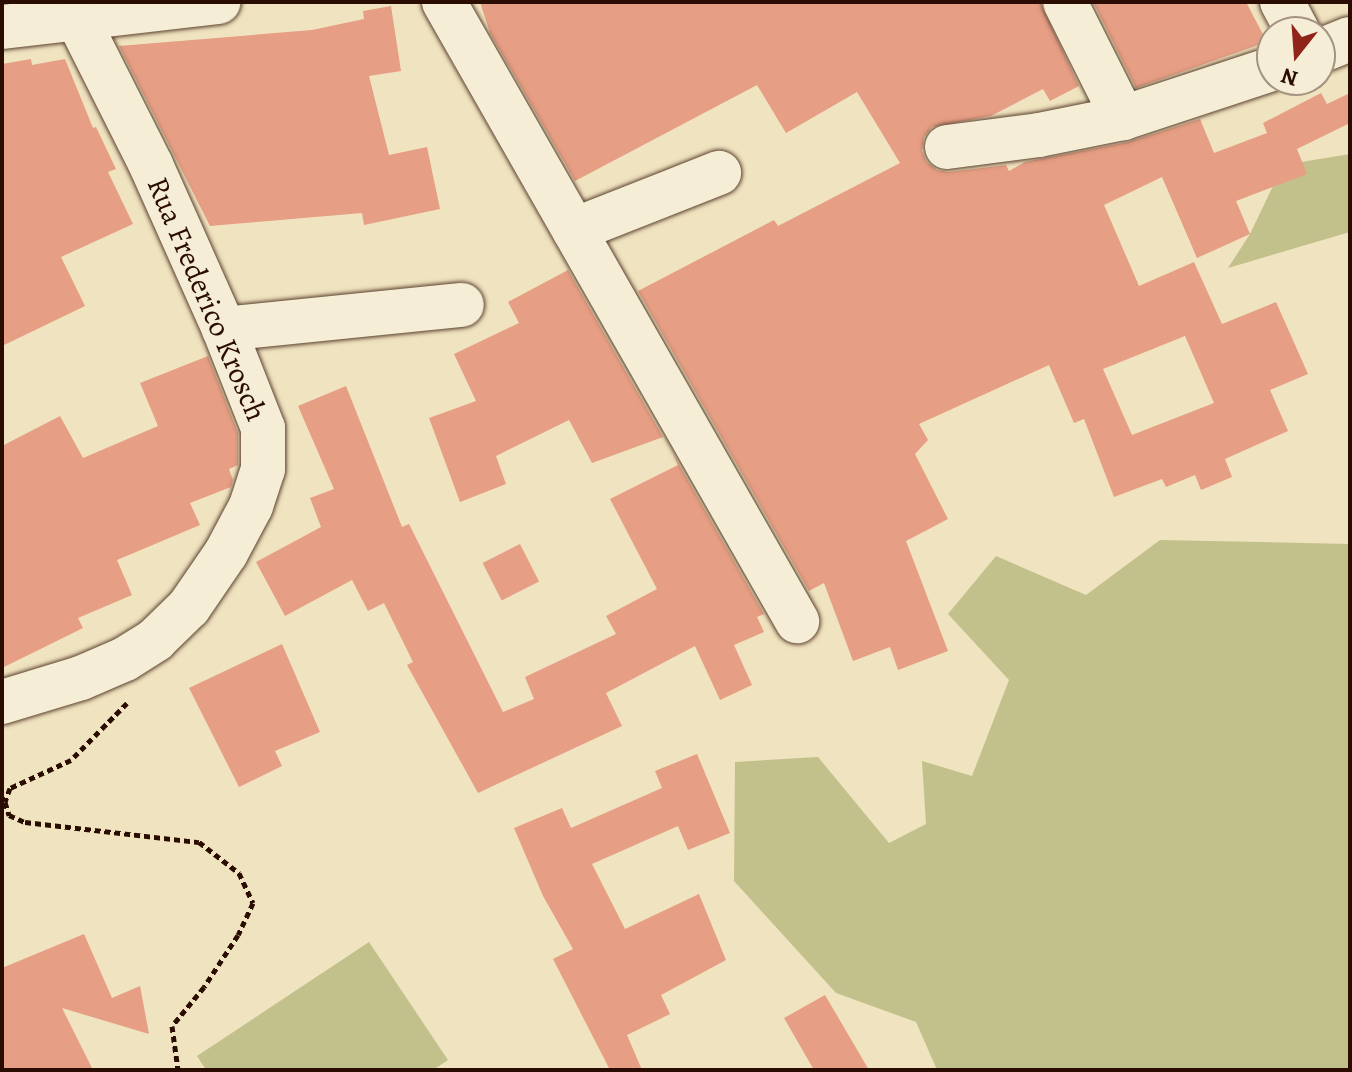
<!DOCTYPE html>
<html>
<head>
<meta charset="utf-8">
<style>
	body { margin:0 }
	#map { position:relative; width:1352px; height:1072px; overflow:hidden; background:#f0e3bf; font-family:Alegreya,serif }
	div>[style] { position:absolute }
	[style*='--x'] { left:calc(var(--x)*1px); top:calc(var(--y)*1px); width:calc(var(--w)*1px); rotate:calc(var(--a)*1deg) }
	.green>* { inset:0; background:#c2c18c }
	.building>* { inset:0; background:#e69e84; transform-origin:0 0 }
	.path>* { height:5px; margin-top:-2.5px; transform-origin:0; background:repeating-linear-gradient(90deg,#2a0d00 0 6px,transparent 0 10px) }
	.roads { filter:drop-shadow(0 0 2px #5c4230) drop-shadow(0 0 2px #5c4230) }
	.minor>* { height:44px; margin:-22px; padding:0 22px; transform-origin:22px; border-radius:22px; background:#f5edd5 }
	span { translate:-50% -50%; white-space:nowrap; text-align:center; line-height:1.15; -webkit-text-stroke:7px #f5edd5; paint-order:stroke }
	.street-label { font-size:30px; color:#2a0d00 }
	.frame { position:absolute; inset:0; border:4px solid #2a0d00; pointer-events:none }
	.north { position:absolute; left:1256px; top:16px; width:80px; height:80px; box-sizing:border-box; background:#f5edd5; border:2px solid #a49380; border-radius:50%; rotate:197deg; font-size:22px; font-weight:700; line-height:32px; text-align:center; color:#2a0d00 }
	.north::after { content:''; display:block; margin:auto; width:28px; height:36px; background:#8f2418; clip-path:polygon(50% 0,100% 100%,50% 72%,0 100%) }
</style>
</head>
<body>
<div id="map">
	<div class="green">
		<div style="clip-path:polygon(1350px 154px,1350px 232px,1228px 268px,1250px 234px,1283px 165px)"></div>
		<div style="clip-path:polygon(1160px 540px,1350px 544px,1350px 1070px,937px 1070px,916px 1022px,836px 993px,734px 881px,735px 762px,818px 757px,889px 843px,926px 824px,922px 761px,972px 776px,1009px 680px,948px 614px,996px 556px,1086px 595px)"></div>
		<div style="clip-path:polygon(369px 942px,448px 1060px,433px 1070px,206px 1070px,197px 1056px)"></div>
	</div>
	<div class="building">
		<div style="clip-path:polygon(evenodd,480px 2px,1040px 2px,1079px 86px,1050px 101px,1043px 89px,991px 116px,932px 127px,924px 137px,922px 151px,927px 162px,937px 170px,949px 172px,1006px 165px,1009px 171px,1025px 162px,1128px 142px,1200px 119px,1214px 153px,1267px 133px,1263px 123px,1321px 93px,1327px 104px,1350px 93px,1350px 123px,1297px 149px,1307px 174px,1236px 201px,1250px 234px,1197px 258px,1162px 177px,1104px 205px,1139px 286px,1194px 262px,1222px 324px,1276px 302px,1308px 374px,1270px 390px,1288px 431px,1225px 459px,1232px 477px,1201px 490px,1195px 475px,1166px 487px,1162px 479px,1114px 497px,1084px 419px,1074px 423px,1049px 365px,919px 424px,928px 440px,915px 454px,948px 519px,906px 541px,948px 651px,898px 670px,890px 647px,853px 661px,824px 583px,809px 591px,638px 291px,774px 220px,778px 226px,900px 163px,857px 92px,786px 133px,757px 85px,575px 181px,490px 33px,480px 2px,1185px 336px,1214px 403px,1132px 435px,1103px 369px,1185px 336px)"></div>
		<div style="clip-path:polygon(1093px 2px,1246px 2px,1267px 42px,1136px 88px)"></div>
		<div style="clip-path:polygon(391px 6px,401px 71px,369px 76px,389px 155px,427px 147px,440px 209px,364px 225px,362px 213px,210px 226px,119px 46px,312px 30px,364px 19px,363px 11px)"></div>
		<div style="clip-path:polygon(31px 59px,32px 65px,65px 59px,93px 128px,96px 127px,116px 169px,108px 172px,133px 224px,61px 257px,85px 306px,2px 346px,2px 64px)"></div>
		<div style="clip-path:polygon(568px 270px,663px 437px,592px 463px,569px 420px,496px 456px,506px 484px,460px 502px,429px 418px,476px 401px,454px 354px,519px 323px,508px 302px)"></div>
		<div style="clip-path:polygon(208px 356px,238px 433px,238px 465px,229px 469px,233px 480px,231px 487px,190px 503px,200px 525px,117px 560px,132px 595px,78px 618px,83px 628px,2px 668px,2px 446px,60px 416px,83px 458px,158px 426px,140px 383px)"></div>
		<div style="clip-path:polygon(346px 386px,402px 527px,409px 524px,503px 712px,534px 699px,525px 677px,616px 634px,606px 616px,657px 589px,610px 499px,678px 465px,673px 454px,764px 614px,757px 617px,764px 632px,734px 645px,752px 685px,720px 700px,695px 646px,606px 693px,622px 726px,478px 793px,407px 665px,413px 662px,384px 603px,368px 611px,352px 580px,285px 616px,256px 562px,321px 527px,310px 498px,334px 489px,298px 406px)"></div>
		<div style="left:520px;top:544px;width:42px;height:42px;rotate:63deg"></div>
		<div style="clip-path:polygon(282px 644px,320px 732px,275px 751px,282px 766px,239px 787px,189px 688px)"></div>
		<div style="clip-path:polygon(697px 754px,730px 833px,688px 850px,678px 826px,592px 864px,625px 929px,699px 894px,726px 960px,661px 995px,670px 1014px,627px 1035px,642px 1070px,610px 1070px,553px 959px,573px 949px,543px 896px,514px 828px,562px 808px,571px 828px,662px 788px,655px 771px)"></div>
		<div style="clip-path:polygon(84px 934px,112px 998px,140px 986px,149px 1034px,62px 1008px,93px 1070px,2px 1070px,2px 968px)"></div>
		<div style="clip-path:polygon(825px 995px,869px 1070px,814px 1070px,784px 1018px)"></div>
	</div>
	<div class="path">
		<div style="--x:127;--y:703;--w:80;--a:134.5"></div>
		<div style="--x:71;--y:760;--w:67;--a:155.3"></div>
		<div style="--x:10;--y:788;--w:15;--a:110"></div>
		<div style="--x:5;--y:802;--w:14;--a:73"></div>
		<div style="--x:9;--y:815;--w:17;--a:24"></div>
		<div style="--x:25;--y:822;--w:175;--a:6.6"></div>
		<div style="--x:199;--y:842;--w:51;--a:37.8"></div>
		<div style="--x:239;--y:873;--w:33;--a:65"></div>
		<div style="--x:253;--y:903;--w:35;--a:115"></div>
		<div style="--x:238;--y:935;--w:62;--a:123.2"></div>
		<div style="--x:204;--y:987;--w:50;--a:129.4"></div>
		<div style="--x:172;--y:1026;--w:44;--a:82.2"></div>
	</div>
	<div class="roads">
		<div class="minor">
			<div style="--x:444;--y:2;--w:713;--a:60.3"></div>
			<div style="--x:1065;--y:2;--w:130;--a:63.4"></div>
			<div style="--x:1282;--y:2;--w:34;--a:62"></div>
			<div style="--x:2;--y:27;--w:218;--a:-6.6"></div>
			<div style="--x:1320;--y:51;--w:32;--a:-22"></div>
			<div style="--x:947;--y:147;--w:93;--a:-7.4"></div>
			<div style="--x:1039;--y:135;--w:86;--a:-11.4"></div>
			<div style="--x:1123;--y:118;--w:157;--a:-18.2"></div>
			<div style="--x:574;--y:230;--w:156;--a:-21.5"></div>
			<div style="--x:224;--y:329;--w:239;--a:-5.8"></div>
			<div style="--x:2;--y:702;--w:83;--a:-16.9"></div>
			<div style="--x:81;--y:678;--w:48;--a:-23.4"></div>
			<div style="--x:125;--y:659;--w:36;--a:-32"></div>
			<div style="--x:155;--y:640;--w:47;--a:-44.1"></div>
			<div style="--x:189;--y:607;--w:65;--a:-55.6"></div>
			<div style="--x:226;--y:553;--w:53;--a:-62"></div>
			<div style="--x:251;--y:506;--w:39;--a:-72"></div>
			<div style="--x:263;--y:469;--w:41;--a:-90"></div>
			<div style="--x:263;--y:428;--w:106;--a:-111.5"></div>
			<div style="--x:224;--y:329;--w:180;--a:-114"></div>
			<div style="--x:151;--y:165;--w:167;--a:-116.7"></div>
		</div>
	</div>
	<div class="street-label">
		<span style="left:207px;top:299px;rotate:67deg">Rua Frederico Krosch</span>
	</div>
	<div class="frame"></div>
	<div class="north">N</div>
</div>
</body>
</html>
